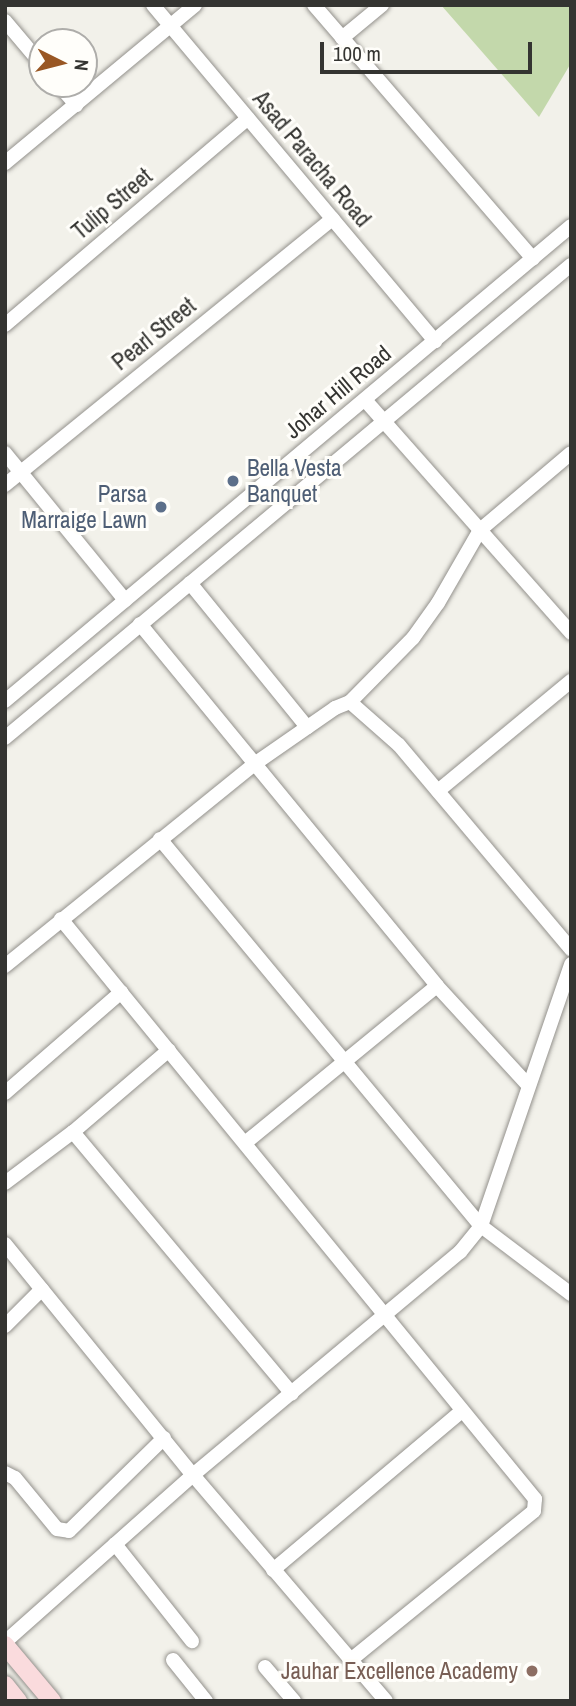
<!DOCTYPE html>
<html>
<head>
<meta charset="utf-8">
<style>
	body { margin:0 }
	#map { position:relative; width:576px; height:1706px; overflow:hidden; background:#f2f1ea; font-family:"Archivo Narrow",sans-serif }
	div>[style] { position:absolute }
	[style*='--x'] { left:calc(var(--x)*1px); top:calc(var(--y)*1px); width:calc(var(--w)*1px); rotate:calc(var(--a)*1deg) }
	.green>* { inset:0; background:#c3d8ab }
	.roads { filter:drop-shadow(0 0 2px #93918c) drop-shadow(0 0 2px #93918c) }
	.minor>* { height:14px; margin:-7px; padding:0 7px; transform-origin:7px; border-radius:7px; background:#fff }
	.major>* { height:18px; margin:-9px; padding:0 9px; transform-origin:9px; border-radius:9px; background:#fadbdd }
	.dots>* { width:19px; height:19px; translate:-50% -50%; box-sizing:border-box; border:4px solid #fffefa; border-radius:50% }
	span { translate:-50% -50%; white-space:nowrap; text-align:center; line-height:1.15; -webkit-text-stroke:6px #fffefa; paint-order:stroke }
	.street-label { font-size:23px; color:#343431 }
	.service-label { font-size:23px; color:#4e5e75 }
	.left { translate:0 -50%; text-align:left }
	.right { translate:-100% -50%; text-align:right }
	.education-label { font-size:23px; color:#785e54 }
	.frame { position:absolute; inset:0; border:7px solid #343431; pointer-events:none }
	.north { position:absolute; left:28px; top:28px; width:70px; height:70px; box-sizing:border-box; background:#fffefa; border:2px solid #aeadaa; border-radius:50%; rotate:96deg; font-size:19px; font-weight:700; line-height:28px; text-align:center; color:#343431 }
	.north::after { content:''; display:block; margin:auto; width:24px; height:32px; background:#995724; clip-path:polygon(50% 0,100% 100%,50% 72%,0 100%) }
	.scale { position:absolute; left:320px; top:42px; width:212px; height:32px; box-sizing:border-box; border:4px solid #343431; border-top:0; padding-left:9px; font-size:21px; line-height:24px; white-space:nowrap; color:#343431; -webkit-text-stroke:5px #fffefa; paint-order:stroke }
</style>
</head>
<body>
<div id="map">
	<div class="green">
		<div style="clip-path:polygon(441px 5px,571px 5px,571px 63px,539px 117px)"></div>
	</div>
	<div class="roads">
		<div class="minor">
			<div style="--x:153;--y:5;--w:439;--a:50"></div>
			<div style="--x:314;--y:5;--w:335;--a:49.2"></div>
			<div style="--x:5;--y:21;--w:57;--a:49.9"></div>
			<div style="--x:342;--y:38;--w:52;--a:-39.5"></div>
			<div style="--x:58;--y:84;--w:28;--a:49"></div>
			<div style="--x:5;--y:163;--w:247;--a:-39.7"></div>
			<div style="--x:5;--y:325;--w:319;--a:-40.4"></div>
			<div style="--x:365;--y:400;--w:311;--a:48.5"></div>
			<div style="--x:5;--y:453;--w:190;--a:50.8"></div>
			<div style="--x:5;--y:485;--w:422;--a:-39.1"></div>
			<div style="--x:190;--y:583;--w:186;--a:50.9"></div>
			<div style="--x:140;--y:624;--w:468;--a:50.6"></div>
			<div style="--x:437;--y:986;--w:134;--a:47.4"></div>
			<div style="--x:5;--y:701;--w:739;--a:-40"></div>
			<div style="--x:350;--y:702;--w:90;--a:-45.5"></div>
			<div style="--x:413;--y:638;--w:43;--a:-54.5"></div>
			<div style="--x:438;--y:603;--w:84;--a:-60.1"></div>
			<div style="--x:480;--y:530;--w:119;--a:-40.2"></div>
			<div style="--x:5;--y:738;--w:738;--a:-39.89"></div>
			<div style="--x:438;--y:791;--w:173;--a:-39.6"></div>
			<div style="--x:160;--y:839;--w:503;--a:50.33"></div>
			<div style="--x:481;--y:1226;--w:113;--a:37.1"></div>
			<div style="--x:61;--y:919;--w:749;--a:50.74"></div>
			<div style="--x:535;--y:1499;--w:12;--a:95"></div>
			<div style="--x:534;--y:1511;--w:235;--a:140.9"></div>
			<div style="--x:5;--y:966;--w:319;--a:-39"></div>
			<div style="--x:253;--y:765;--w:100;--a:-34.8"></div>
			<div style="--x:335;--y:708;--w:16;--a:-22"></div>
			<div style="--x:350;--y:702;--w:65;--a:41.3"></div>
			<div style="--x:399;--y:745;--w:267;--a:49.9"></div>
			<div style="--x:5;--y:1093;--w:154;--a:-41"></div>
			<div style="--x:73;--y:1132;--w:341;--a:50.1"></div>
			<div style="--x:245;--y:1143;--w:248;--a:-39.3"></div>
			<div style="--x:5;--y:1183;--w:85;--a:-36.9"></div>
			<div style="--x:73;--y:1132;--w:126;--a:-40.5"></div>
			<div style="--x:5;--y:1244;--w:298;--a:50.9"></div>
			<div style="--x:193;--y:1475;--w:297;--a:49.5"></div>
			<div style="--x:5;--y:1326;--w:52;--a:-45"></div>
			<div style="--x:5;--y:1473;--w:11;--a:27"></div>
			<div style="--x:15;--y:1478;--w:66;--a:50.5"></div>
			<div style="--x:57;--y:1529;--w:12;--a:9"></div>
			<div style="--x:69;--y:1531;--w:133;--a:-44.4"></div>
			<div style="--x:115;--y:1544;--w:124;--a:51.6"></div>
			<div style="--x:273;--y:1570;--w:247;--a:-40.1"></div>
			<div style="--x:5;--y:1642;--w:251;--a:-41.6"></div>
			<div style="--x:193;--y:1475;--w:348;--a:-39.9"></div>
			<div style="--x:460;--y:1252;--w:33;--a:-51"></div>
			<div style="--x:481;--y:1226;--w:277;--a:-71"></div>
			<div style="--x:173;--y:1660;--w:53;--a:51.2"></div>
			<div style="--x:265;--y:1667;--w:45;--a:49.5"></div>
		</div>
		<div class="major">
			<div style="--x:5;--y:1645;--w:73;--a:50"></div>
			<div style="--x:5;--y:1685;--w:21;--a:51"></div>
		</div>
	</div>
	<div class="dots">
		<div style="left:233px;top:481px;background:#5c6f8a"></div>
		<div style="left:161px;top:507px;background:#5c6f8a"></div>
		<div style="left:532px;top:1671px;background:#8d6e63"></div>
	</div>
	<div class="street-label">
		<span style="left:312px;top:159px;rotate:50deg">Asad Paracha Road</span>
		<span style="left:112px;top:204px;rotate:-40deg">Tulip Street</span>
		<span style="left:154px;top:334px;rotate:-39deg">Pearl Street</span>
		<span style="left:338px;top:392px;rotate:-40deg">Johar Hill Road</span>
	</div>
	<div class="service-label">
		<span class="left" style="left:247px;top:481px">Bella Vesta<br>Banquet</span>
		<span class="right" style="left:147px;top:507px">Parsa<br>Marraige Lawn</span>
	</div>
	<div class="education-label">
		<span class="right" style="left:518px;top:1671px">Jauhar Excellence Academy</span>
	</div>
	<div class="frame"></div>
	<div class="north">N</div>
	<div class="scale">100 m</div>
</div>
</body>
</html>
